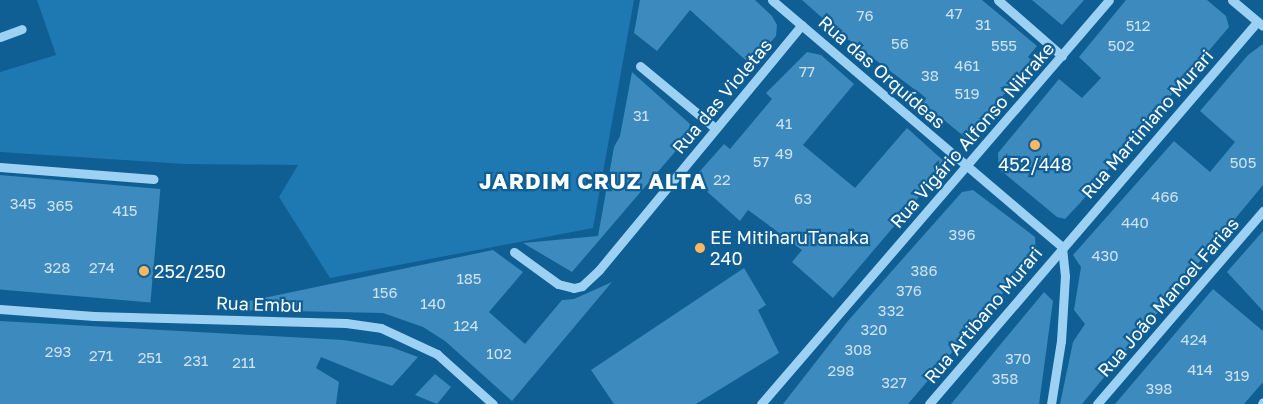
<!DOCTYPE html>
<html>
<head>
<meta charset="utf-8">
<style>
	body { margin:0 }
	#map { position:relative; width:1263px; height:404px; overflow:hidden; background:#0f5e94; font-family:"Golos Text",sans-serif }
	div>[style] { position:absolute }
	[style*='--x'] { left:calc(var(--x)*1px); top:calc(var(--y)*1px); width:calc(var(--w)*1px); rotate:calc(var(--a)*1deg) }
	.green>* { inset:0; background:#1e78b1 }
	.building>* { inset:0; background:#3d8abe; transform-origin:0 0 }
	.minor>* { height:9px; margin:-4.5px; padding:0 4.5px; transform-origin:4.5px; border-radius:4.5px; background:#9cd1f4 }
	.dots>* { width:14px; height:14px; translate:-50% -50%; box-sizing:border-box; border:2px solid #0f5e94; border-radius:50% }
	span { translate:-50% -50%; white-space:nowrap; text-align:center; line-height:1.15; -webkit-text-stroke:4.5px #0f5e94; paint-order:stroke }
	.number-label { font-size:15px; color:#cee2ef }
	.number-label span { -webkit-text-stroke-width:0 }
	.street-label { font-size:18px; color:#fff }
	.poi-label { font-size:18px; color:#fff }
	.left { translate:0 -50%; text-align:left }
	.district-label { font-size:22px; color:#fff; font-weight:700; letter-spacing:1px }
</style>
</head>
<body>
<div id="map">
	<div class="green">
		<div style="clip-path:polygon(37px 0,634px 0,593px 228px,330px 278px,279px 197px,298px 165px,185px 164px,0 152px,0 72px,56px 55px)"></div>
	</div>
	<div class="building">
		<div style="clip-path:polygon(640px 0,755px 0,772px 16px,777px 25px,776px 36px,751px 65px,690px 10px,657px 51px,634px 33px)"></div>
		<div style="clip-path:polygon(802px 0,982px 0,1037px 46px,1028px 57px,1033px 61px,966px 138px,923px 103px,926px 98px,837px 31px)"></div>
		<div style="clip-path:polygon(1032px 0,1084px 0,1062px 25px)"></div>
		<div style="clip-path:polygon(1126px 0,1207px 0,1226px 16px,1229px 27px,1080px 203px,1065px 219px,1057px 217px,999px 169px,998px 153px,1059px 79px,1082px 98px,1101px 78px,1079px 57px)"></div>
		<div style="clip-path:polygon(1263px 44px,1263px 185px,1082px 404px,1060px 404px,1073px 342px,1085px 324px,1074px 310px,1081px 267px,1073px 255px,1174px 141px,1210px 172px,1235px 142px,1200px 111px,1248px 55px)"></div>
		<div style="clip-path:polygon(807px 52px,821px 55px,854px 84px,803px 145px,855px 188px,907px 128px,947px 164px,833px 298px,792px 262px,802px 250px,748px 210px,740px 221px,693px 179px,724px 144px,730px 149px,772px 99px,766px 93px)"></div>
		<div style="clip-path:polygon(632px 72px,690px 124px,686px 139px,572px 272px,523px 243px,598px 236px,614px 147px,620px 136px)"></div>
		<div style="left:0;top:175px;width:161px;height:114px;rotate:5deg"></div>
		<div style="clip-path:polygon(973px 190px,1035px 237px,1036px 254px,908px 404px,783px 404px,847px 322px,914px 246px,962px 192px)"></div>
		<div style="clip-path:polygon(1263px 231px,1263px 311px,1227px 272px)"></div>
		<div style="clip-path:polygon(493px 250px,523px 272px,489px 312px,525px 344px,562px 300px,574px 299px,612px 282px,512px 401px,445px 341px,423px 327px,383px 313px,236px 310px,235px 304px)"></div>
		<div style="clip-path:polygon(744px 268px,766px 305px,758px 310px,779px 353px,696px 404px,614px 404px,591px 370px)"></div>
		<div style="clip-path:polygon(1213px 289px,1263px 331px,1263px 382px,1244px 404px,1115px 404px)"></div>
		<div style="clip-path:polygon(1044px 292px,1053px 301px,1039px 404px,951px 404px)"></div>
		<div style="clip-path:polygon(0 321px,343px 340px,391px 347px,418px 357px,392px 386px,321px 357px,316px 368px,339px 382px,336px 404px,0 404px)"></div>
		<div style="clip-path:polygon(435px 374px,451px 387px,437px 404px,415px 395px)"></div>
	</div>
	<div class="minor">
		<div style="--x:772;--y:0;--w:381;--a:40.4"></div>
		<div style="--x:998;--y:0;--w:85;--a:41.2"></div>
		<div style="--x:1232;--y:0;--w:40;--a:40"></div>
		<div style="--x:0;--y:37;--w:23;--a:-20"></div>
		<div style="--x:640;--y:66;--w:97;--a:39.6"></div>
		<div style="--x:0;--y:167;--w:154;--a:4.5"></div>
		<div style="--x:514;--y:252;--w:54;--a:36"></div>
		<div style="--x:558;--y:284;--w:16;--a:14"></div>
		<div style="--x:574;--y:288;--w:8;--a:-14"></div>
		<div style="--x:582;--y:286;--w:23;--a:-43"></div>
		<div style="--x:599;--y:270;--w:318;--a:-50.4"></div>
		<div style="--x:0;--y:309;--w:94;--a:4.3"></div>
		<div style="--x:94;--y:316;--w:252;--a:1.6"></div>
		<div style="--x:346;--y:323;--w:35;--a:8"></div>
		<div style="--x:381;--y:328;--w:62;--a:24.9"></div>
		<div style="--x:437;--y:354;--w:75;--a:41.8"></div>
		<div style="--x:761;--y:404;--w:533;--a:-49.26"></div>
		<div style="--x:929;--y:404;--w:503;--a:-49.35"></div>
		<div style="--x:1051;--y:404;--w:64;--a:-81"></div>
		<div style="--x:1061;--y:341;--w:65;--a:-86.5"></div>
		<div style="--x:1065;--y:276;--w:29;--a:-96"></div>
		<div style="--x:1097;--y:404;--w:255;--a:-49.3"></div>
		<div style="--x:1262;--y:404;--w:2;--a:-63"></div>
	</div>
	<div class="dots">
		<div style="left:1035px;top:145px;background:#ffb85f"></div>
		<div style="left:700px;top:248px;background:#ffb85f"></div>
		<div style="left:144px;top:271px;background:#ffb85f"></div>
	</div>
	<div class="number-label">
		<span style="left:954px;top:14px">47</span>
		<span style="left:865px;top:16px">76</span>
		<span style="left:983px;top:25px">31</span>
		<span style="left:1138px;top:26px">512</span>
		<span style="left:900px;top:44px">56</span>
		<span style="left:1004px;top:46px">555</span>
		<span style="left:1121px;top:46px">502</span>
		<span style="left:967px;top:66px">461</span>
		<span style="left:807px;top:72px">77</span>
		<span style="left:930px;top:76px">38</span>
		<span style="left:967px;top:94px">519</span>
		<span style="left:641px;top:116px">31</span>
		<span style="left:784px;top:124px">41</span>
		<span style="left:784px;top:154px">49</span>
		<span style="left:761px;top:162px">57</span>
		<span style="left:1243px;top:163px">505</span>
		<span style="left:722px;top:180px">22</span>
		<span style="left:1165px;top:197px">466</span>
		<span style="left:803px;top:199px">63</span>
		<span style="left:23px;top:204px">345</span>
		<span style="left:60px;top:206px">365</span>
		<span style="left:125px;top:211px">415</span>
		<span style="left:1135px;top:223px">440</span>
		<span style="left:962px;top:235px">396</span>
		<span style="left:1105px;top:256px">430</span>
		<span style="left:57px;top:268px">328</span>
		<span style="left:102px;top:268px">274</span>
		<span style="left:924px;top:271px">386</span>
		<span style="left:469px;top:279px">185</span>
		<span style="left:909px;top:291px">376</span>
		<span style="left:385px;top:293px">156</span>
		<span style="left:433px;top:304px">140</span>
		<span style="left:891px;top:311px">332</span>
		<span style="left:466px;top:326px">124</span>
		<span style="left:874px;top:330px">320</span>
		<span style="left:1194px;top:340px">424</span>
		<span style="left:858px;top:350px">308</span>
		<span style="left:58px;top:352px">293</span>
		<span style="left:499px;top:354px">102</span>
		<span style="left:101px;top:356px">271</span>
		<span style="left:150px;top:358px">251</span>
		<span style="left:1018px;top:359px">370</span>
		<span style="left:196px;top:361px">231</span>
		<span style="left:244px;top:363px">211</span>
		<span style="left:1200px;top:370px">414</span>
		<span style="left:841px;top:371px">298</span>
		<span style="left:1237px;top:376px">319</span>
		<span style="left:1005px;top:379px">358</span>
		<span style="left:894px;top:383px">327</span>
		<span style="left:1159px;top:389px">398</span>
	</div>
	<div class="street-label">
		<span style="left:882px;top:72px;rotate:41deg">Rua das Orquídeas</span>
		<span style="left:722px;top:96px;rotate:-50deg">Rua das Violetas</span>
		<span style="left:1147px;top:124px;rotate:-49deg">Rua Martiniano Murari</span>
		<span style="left:972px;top:135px;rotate:-49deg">Rua Vigário Alfonso Nikrake</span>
		<span style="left:1168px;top:297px;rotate:-49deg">Rua João Manoel Farias</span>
		<span style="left:259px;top:304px;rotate:2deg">Rua Embu</span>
		<span style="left:983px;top:315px;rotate:-50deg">Rua Artibano Murari</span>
	</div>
	<div class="poi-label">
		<span style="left:1035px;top:164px">452/448</span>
		<span class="left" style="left:710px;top:248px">EE MitiharuTanaka<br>240</span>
		<span class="left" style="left:154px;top:271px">252/250</span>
	</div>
	<div class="district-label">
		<span style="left:593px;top:181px">JARDIM CRUZ ALTA</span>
	</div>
</div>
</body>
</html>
